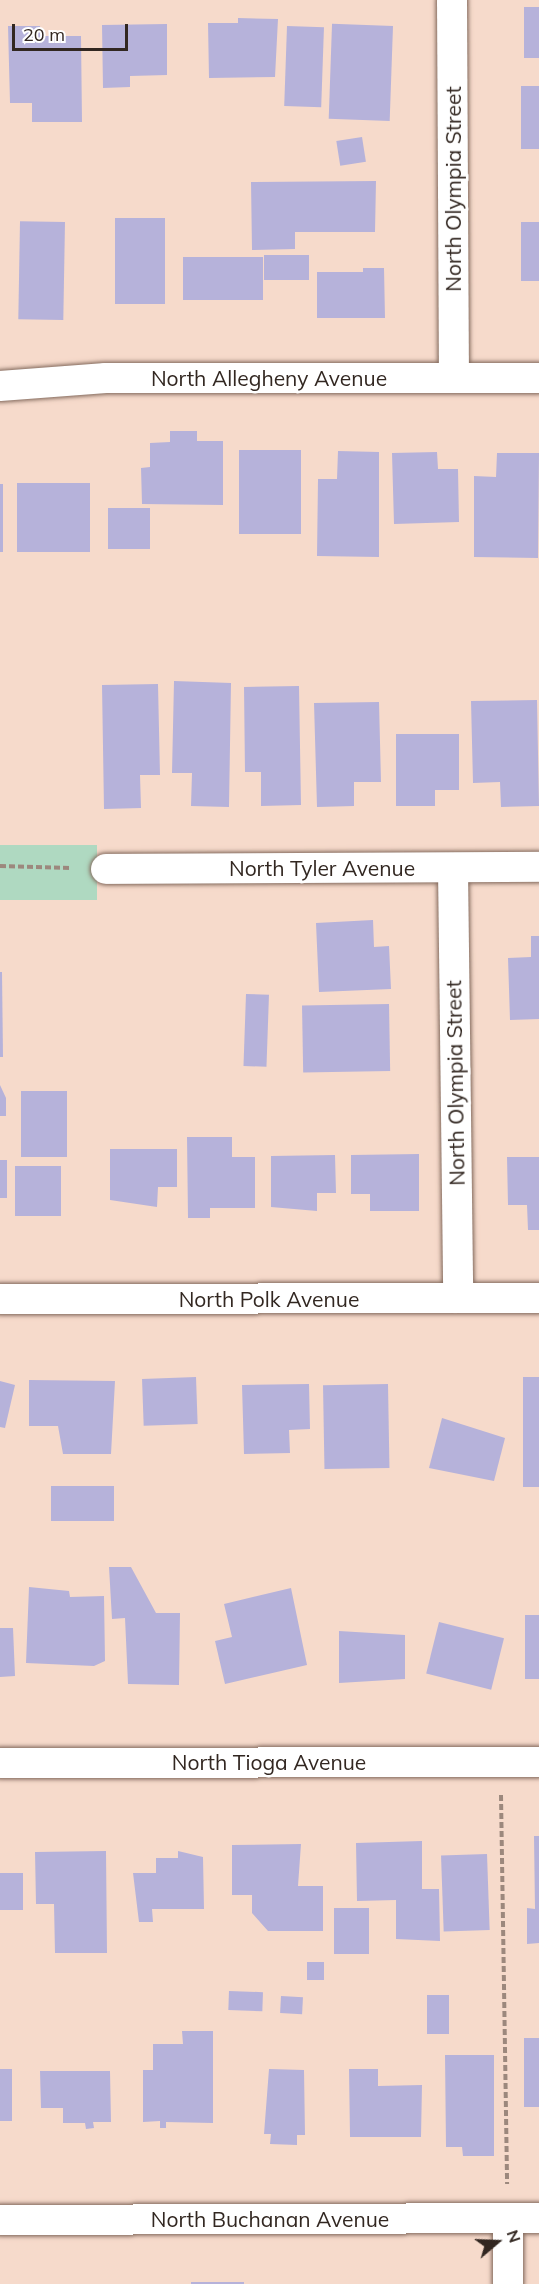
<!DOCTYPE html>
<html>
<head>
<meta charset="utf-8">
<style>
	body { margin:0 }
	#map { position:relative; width:539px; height:2284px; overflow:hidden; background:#f6dacb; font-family:Mulish,sans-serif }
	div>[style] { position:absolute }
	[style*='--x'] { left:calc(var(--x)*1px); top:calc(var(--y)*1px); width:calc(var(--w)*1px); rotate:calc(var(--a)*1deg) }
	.green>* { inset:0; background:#afd9c1; transform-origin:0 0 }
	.building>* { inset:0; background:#b6b2da; transform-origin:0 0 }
	.path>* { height:4px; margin-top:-2px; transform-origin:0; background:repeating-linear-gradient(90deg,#9c887d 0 6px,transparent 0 9px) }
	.roads { filter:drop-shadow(0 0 2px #846b5e) drop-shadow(0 0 2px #846b5e) }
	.street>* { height:30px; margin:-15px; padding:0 15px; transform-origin:15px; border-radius:15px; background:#fff }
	span { translate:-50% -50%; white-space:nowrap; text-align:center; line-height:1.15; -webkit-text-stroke:5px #fff; paint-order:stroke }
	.street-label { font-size:21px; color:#322721 }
	.north { position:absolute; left:467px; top:2212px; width:60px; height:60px; -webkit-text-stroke:4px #fff; paint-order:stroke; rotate:71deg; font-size:16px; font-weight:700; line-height:24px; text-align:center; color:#322721 }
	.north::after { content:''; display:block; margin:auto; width:21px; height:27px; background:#322721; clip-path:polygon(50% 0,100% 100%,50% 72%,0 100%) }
	.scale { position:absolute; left:12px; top:24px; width:116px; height:27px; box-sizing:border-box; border:3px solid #322721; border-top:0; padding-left:8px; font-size:18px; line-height:21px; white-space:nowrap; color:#322721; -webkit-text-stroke:4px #fff; paint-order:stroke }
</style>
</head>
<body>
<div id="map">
	<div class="green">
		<div style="left:97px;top:845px;width:55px;height:97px;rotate:90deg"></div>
	</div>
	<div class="building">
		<div style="left:524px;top:7px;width:15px;height:51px"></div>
		<div style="clip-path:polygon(238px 18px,278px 19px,275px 77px,209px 78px,208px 23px,238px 23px)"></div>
		<div style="clip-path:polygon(167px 24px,167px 75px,130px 76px,130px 87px,103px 88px,102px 25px)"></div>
		<div style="clip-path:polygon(8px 26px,40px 26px,41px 36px,81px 36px,82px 122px,32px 122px,32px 103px,10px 103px)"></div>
		<div style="left:287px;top:26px;width:37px;height:80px;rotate:2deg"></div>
		<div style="left:393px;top:26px;width:95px;height:61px;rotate:92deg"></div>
		<div style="left:539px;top:86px;width:63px;height:18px;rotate:90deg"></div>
		<div style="left:362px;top:137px;width:25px;height:26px;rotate:81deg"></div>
		<div style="clip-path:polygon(376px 181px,375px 232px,295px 232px,295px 249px,252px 250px,251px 182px)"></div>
		<div style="left:115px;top:218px;width:50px;height:86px"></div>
		<div style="left:65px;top:222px;width:98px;height:45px;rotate:91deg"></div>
		<div style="left:539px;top:222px;width:59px;height:18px;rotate:90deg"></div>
		<div style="left:264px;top:255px;width:45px;height:25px"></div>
		<div style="left:183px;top:257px;width:80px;height:43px"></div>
		<div style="clip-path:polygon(363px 268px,384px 268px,385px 318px,317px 318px,317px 272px,363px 272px)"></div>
		<div style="clip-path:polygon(170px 431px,197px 431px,197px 441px,223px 441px,223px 505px,142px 504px,141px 468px,150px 467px,150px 443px,170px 442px)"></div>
		<div style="left:239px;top:450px;width:62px;height:84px"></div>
		<div style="clip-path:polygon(338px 451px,379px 452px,379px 557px,317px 556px,318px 479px,337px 479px)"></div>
		<div style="clip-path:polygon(437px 452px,438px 469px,458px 469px,459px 522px,394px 524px,392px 453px)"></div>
		<div style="clip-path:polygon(497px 453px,539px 453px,538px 558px,474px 557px,474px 476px,496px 477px)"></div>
		<div style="left:90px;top:483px;width:69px;height:73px;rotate:90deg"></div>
		<div style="left:0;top:484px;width:3px;height:68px"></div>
		<div style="left:108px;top:508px;width:42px;height:41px"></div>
		<div style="clip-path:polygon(174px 681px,231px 683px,229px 807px,191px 806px,192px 773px,172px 773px)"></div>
		<div style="clip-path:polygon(158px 684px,160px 775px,140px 775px,141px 808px,104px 809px,102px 685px)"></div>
		<div style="clip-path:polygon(299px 686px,301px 805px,261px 806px,261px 772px,245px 772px,244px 687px)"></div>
		<div style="clip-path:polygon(537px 700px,539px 806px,501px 807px,500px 782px,473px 783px,471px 701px)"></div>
		<div style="clip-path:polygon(379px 702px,381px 782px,354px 782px,354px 806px,317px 807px,314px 703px)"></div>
		<div style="clip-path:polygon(396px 734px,459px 734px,459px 790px,435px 790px,435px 806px,396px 806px)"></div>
		<div style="clip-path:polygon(373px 920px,374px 947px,389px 946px,391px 989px,319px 992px,316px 923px)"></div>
		<div style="clip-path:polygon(531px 936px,539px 936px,539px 1019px,510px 1020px,508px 958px,531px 957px)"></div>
		<div style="clip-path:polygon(0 972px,2px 972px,3px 1057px,0 1057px)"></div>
		<div style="left:246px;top:994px;width:23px;height:72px;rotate:2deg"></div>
		<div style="left:389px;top:1004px;width:67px;height:87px;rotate:89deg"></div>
		<div style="clip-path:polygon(0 1085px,6px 1098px,6px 1116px,0 1116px)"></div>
		<div style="left:21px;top:1091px;width:46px;height:66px"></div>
		<div style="clip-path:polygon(187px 1137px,232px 1137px,232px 1157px,255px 1157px,255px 1208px,210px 1208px,210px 1218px,188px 1218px)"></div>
		<div style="clip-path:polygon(110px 1149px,177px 1149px,177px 1187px,158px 1187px,157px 1207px,110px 1200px)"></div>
		<div style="clip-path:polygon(419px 1154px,419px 1211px,370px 1211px,370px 1194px,351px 1194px,351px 1155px)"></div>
		<div style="clip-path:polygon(335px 1155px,336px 1193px,317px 1193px,317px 1211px,271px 1207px,271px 1156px)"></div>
		<div style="clip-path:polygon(507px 1157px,539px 1157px,539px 1230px,528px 1230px,527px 1205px,508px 1205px)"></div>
		<div style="left:0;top:1160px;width:7px;height:38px"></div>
		<div style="left:15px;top:1166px;width:46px;height:50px"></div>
		<div style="left:196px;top:1377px;width:47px;height:54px;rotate:88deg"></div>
		<div style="left:523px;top:1377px;width:16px;height:110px"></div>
		<div style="clip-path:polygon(29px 1380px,115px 1381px,111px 1454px,63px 1454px,58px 1426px,29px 1426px)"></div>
		<div style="clip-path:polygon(0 1381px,15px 1385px,5px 1428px,0 1427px)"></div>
		<div style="clip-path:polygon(309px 1384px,310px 1429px,289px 1430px,290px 1453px,244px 1454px,242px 1385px)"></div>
		<div style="left:388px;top:1384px;width:84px;height:65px;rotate:89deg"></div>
		<div style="clip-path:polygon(442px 1418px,505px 1438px,494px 1481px,429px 1468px)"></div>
		<div style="left:114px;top:1486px;width:35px;height:63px;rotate:90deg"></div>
		<div style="clip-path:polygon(109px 1567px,131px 1567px,156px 1613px,180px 1613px,179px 1685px,128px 1684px,125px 1618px,112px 1619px)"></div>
		<div style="clip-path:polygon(29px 1587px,69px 1591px,70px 1597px,104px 1596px,105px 1661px,94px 1666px,26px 1663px)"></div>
		<div style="clip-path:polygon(291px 1588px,307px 1665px,225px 1684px,215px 1641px,232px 1637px,224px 1604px)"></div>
		<div style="left:525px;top:1615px;width:14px;height:64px"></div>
		<div style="left:439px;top:1622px;width:67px;height:53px;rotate:14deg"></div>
		<div style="clip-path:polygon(0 1628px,13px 1628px,15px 1676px,0 1677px)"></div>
		<div style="clip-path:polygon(339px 1631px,405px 1635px,405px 1679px,339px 1683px)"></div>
		<div style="clip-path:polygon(534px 1836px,539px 1836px,539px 1943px,527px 1944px,527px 1908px,535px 1909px)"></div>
		<div style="clip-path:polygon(422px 1841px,422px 1889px,439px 1889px,440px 1941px,396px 1939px,396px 1900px,357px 1901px,356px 1843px)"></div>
		<div style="clip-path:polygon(301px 1844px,298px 1886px,323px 1886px,323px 1931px,268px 1931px,252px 1913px,252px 1895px,232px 1895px,232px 1845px)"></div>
		<div style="clip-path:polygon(106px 1851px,107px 1953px,55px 1953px,54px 1904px,36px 1904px,35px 1852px)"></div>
		<div style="clip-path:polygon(178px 1851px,203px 1857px,204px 1909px,152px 1909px,153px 1922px,139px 1922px,133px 1873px,156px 1873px,156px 1858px,178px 1858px)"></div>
		<div style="left:487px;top:1854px;width:76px;height:46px;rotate:88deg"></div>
		<div style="left:0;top:1873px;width:23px;height:37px"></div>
		<div style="left:334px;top:1908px;width:35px;height:46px"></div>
		<div style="left:307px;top:1962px;width:17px;height:18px"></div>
		<div style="left:229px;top:1991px;width:34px;height:19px;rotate:2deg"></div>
		<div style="left:427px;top:1995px;width:22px;height:39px"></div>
		<div style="left:281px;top:1996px;width:22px;height:17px;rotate:3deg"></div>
		<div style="clip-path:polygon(182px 2031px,213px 2031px,213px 2123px,166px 2122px,166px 2128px,160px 2128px,160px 2121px,143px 2122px,143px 2070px,153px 2070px,153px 2044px,183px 2044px)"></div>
		<div style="left:524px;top:2038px;width:15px;height:69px"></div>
		<div style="clip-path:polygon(445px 2055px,494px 2055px,494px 2156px,463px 2156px,462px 2147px,446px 2147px)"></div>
		<div style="left:0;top:2069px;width:12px;height:52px"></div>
		<div style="clip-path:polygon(269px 2069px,304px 2070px,305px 2135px,297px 2135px,297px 2145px,270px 2144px,271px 2134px,264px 2134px)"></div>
		<div style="clip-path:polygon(349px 2069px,378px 2069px,378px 2086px,422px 2085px,421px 2137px,350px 2137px)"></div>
		<div style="clip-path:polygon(40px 2071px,110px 2071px,111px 2122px,93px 2122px,94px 2128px,86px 2129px,85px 2123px,63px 2123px,63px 2108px,41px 2108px)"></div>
		<div style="left:191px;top:2282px;width:53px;height:2px"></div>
	</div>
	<div class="path">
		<div style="--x:0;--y:866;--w:71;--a:1.6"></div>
		<div style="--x:501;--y:1795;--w:389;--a:89.1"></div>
	</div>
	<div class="roads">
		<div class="street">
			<div style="--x:452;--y:0;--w:378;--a:89.7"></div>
			<div style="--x:0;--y:386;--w:106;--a:-4.3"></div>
			<div style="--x:106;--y:378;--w:433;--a:0"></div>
			<div style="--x:453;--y:868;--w:430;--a:89.3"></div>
			<div style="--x:106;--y:869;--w:433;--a:-0.3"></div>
			<div style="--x:0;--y:1299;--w:539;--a:-0.11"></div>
			<div style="--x:0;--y:1763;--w:539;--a:-0.11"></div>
			<div style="--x:0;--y:2220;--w:539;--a:-0.21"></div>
			<div style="--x:508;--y:2284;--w:66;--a:-90"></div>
		</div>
	</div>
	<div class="street-label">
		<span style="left:453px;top:189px;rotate:-90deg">North Olympia Street</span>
		<span style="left:269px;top:378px">North Allegheny Avenue</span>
		<span style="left:322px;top:868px">North Tyler Avenue</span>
		<span style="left:455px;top:1083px;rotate:-91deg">North Olympia Street</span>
		<span style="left:269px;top:1299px">North Polk Avenue</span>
		<span style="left:269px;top:1762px">North Tioga Avenue</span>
		<span style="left:270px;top:2219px">North Buchanan Avenue</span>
	</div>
	<div class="north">N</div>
	<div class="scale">20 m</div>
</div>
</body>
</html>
